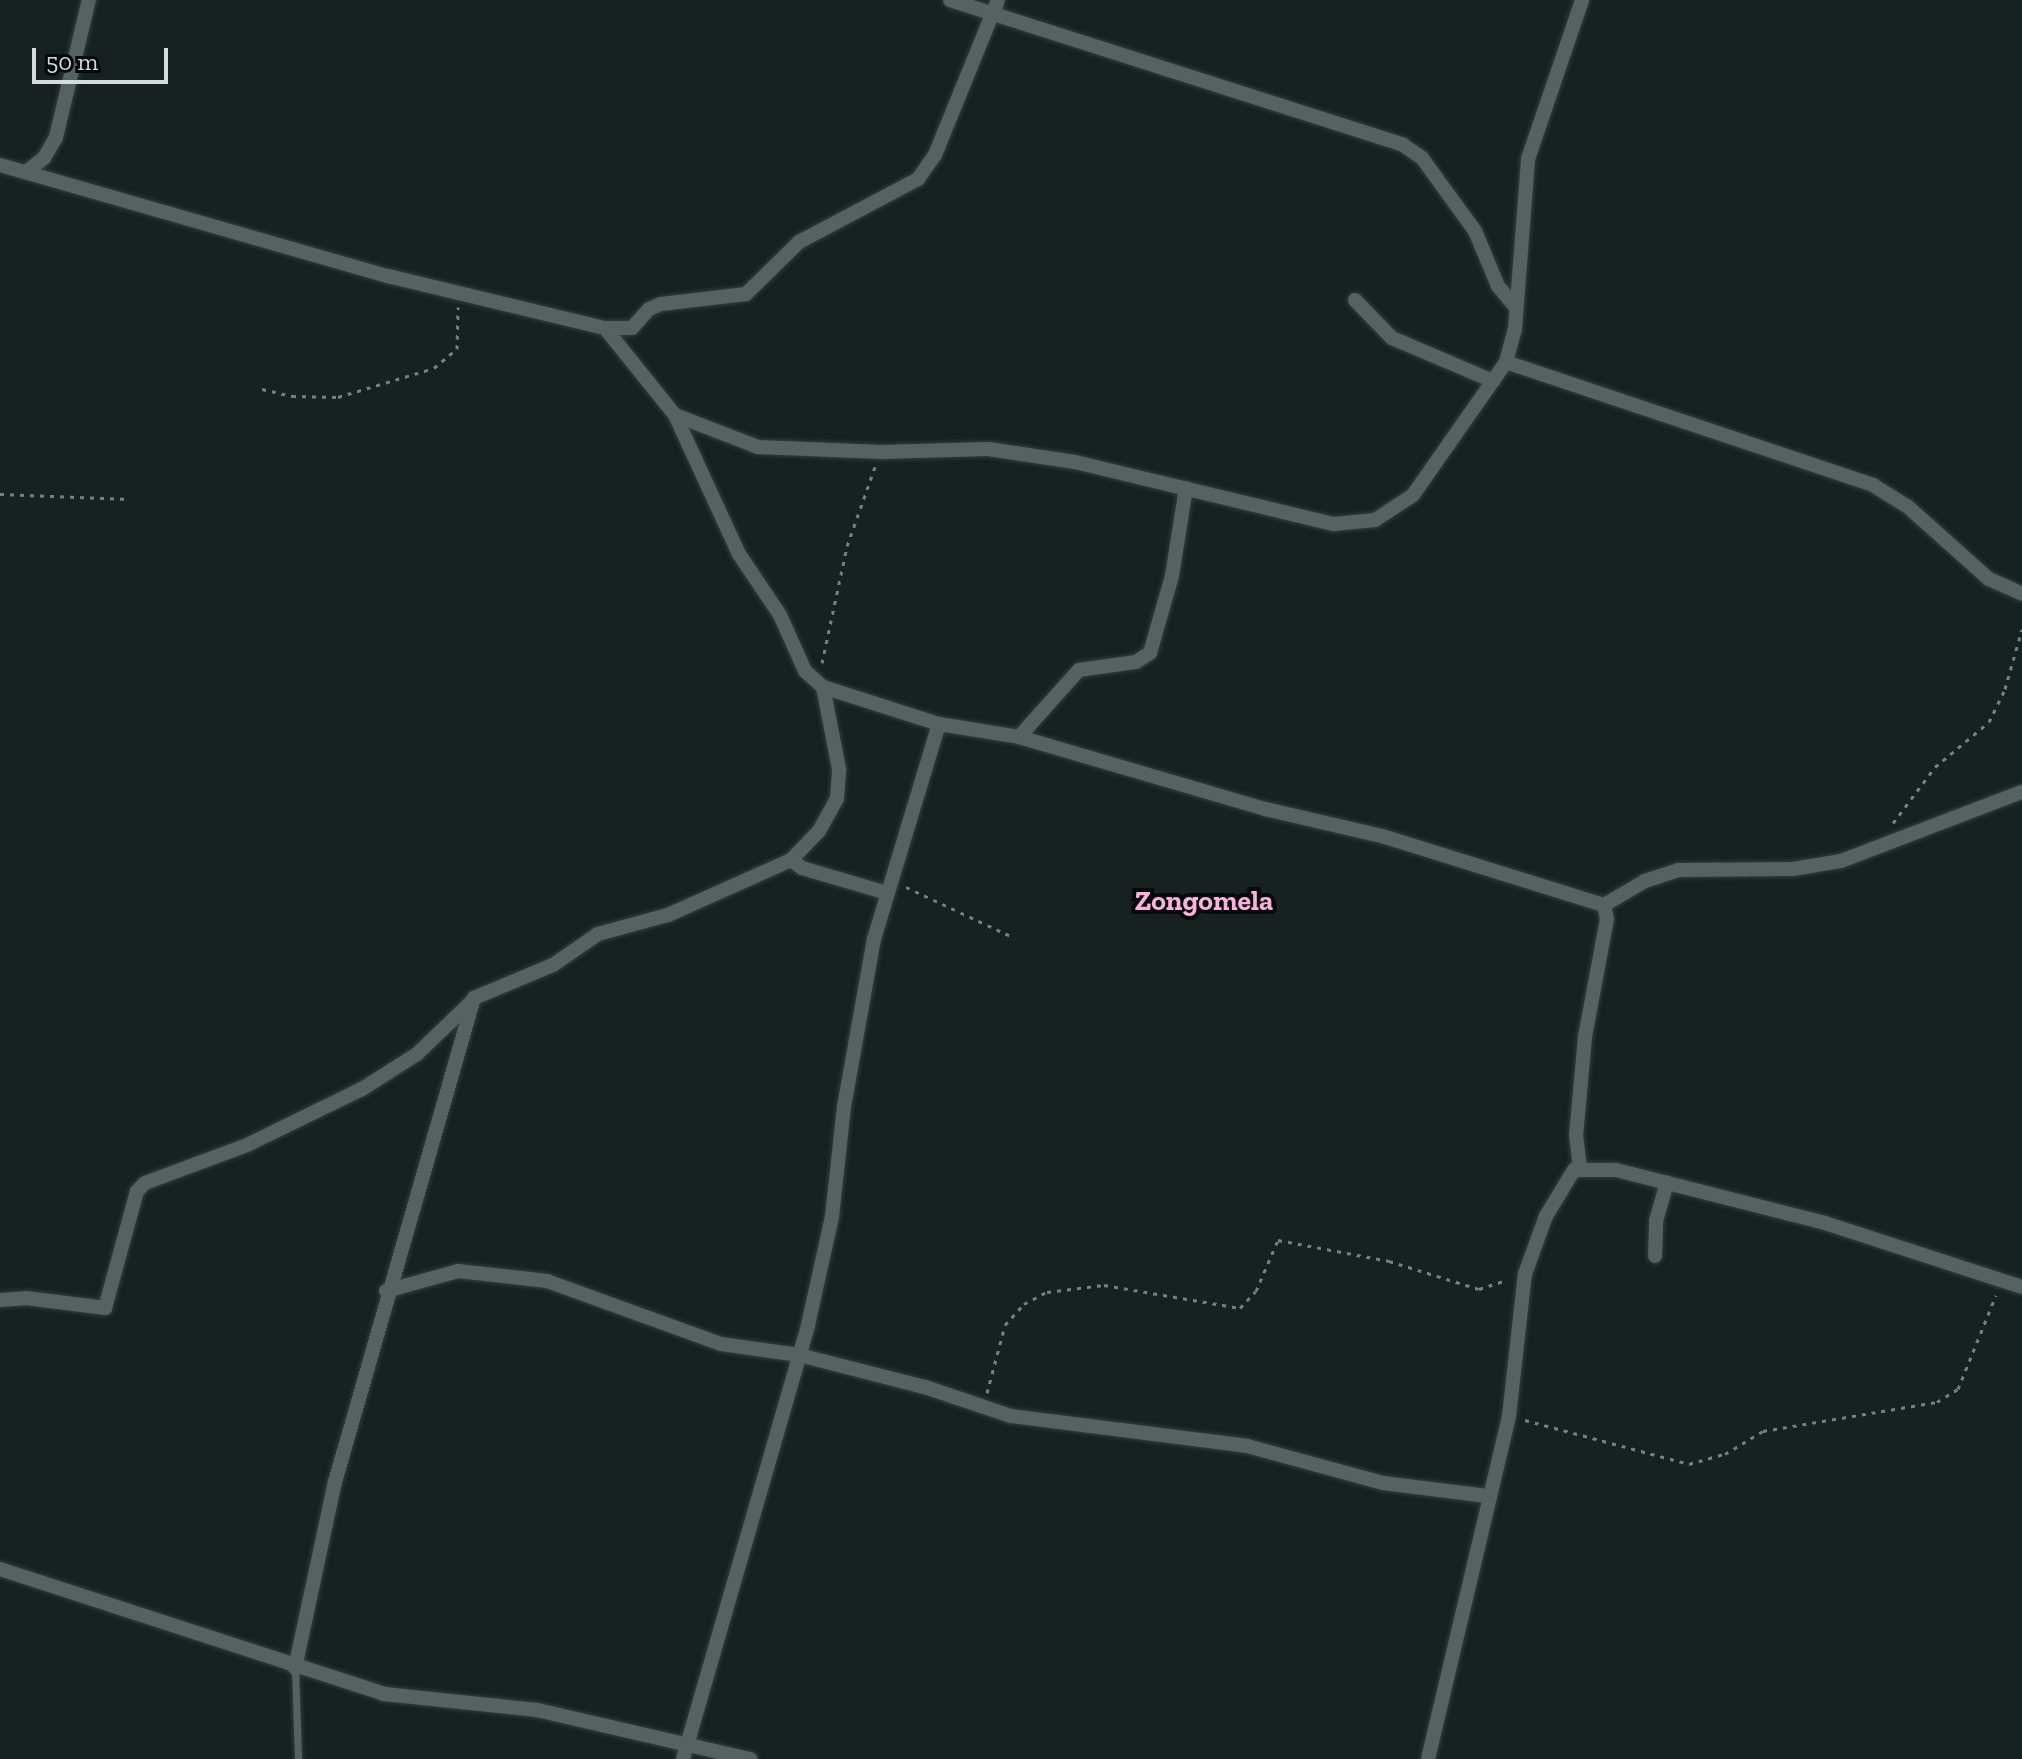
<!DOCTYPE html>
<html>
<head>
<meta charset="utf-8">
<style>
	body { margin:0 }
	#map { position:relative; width:2022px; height:1759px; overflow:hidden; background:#162120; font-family:"Zilla Slab",serif }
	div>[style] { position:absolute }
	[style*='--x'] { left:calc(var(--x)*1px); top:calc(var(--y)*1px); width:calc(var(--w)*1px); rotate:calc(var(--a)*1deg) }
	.path>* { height:3px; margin-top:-1.5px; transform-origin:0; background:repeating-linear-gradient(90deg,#778080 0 4px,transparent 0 10px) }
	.roads { filter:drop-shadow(0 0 2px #353c3c) drop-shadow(0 0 2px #353c3c) }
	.lane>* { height:7px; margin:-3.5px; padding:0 3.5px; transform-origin:3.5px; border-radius:3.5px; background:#556261 }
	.street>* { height:14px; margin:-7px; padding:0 7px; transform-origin:7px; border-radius:7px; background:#556261 }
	span { translate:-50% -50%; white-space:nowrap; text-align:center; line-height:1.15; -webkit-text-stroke:8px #060909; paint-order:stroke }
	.quarter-label { font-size:28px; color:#fab1dc; font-weight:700 }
	.scale { position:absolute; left:32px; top:48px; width:136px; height:36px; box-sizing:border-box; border:4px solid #d5dcdc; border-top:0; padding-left:10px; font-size:24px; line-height:28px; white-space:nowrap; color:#d5dcdc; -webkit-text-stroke:6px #060909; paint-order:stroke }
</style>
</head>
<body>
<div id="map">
	<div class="path">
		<div style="--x:262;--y:389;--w:31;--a:13"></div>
		<div style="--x:292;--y:396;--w:46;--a:1.2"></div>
		<div style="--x:338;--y:397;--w:100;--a:-16.8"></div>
		<div style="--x:434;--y:368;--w:30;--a:-40"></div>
		<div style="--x:457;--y:349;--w:42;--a:-88.6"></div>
		<div style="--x:0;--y:494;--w:129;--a:2.2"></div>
		<div style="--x:822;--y:663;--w:120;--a:-77.9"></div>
		<div style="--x:847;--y:546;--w:84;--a:-70.5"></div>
		<div style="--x:1893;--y:823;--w:70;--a:-53.1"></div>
		<div style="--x:1935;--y:767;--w:70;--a:-39.8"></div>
		<div style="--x:1989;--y:722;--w:37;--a:-64"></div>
		<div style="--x:2005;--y:689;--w:62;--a:-74.2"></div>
		<div style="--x:906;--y:887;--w:120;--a:25.1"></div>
		<div style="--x:987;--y:1393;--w:70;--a:-75.2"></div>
		<div style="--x:1005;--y:1325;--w:28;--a:-48"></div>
		<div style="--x:1024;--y:1304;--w:26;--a:-28"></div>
		<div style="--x:1047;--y:1292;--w:57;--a:-7"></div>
		<div style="--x:1104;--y:1285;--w:138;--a:9.6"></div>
		<div style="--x:1240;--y:1308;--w:23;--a:-47"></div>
		<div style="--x:1256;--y:1291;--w:56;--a:-66.7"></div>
		<div style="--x:1278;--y:1240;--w:113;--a:10.7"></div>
		<div style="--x:1389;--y:1261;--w:94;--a:17.3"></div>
		<div style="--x:1479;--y:1289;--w:29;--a:-18"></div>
		<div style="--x:1525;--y:1420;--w:170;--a:15"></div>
		<div style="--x:1689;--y:1464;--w:37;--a:-16"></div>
		<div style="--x:1725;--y:1454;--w:44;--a:-31.2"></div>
		<div style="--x:1763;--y:1431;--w:176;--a:-9.5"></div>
		<div style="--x:1937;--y:1402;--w:25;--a:-32"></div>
		<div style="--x:1958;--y:1389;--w:101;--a:-68"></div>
	</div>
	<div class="roads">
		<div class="lane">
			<div style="--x:295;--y:1668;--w:91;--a:88.1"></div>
		</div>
		<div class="street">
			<div style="--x:950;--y:0;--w:476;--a:17.7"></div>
			<div style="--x:1403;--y:145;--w:23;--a:34"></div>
			<div style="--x:1422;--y:158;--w:90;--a:54"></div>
			<div style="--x:1475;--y:231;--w:60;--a:67.3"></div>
			<div style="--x:1498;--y:286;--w:25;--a:50"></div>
			<div style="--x:0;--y:165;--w:404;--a:16"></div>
			<div style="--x:388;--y:276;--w:223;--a:13.5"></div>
			<div style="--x:605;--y:328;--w:112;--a:51.2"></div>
			<div style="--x:675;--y:415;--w:153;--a:65.3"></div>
			<div style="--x:739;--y:554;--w:73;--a:56.1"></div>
			<div style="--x:780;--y:615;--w:61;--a:65.9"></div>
			<div style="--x:805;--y:671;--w:24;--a:42"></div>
			<div style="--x:823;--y:687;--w:122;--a:17.7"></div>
			<div style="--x:939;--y:724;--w:81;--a:9.2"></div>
			<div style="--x:1019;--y:737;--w:256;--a:16.3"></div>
			<div style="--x:1265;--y:809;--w:120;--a:13"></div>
			<div style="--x:1382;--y:836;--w:232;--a:17.3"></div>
			<div style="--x:1604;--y:905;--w:14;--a:78"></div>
			<div style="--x:1607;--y:919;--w:120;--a:100.6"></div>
			<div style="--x:1585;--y:1037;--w:98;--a:95.2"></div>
			<div style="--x:1576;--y:1135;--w:32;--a:83"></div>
			<div style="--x:26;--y:172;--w:23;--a:-38"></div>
			<div style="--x:44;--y:158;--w:24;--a:-60"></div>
			<div style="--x:56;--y:137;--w:141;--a:-76.5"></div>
			<div style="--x:1355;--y:300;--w:53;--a:45.8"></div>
			<div style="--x:1392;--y:338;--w:110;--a:23.1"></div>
			<div style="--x:605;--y:328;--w:27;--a:0"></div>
			<div style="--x:632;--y:328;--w:25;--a:-48"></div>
			<div style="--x:649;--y:309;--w:13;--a:-23"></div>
			<div style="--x:661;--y:304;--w:86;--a:-6.7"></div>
			<div style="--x:746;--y:294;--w:74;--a:-44.5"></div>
			<div style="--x:799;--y:242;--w:135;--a:-27.9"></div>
			<div style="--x:918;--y:179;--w:29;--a:-55"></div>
			<div style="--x:935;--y:155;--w:167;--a:-67.9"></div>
			<div style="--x:1506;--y:362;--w:387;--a:18.5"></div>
			<div style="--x:1873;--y:485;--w:40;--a:32"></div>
			<div style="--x:1907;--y:506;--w:110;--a:41.7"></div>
			<div style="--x:1989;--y:579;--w:36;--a:24"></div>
			<div style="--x:675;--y:415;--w:89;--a:21.1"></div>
			<div style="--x:758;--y:447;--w:123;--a:2.3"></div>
			<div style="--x:881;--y:452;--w:107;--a:-1.6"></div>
			<div style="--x:988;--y:449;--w:88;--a:8.5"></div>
			<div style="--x:1075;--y:462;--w:266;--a:13.5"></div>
			<div style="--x:1334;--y:524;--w:41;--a:-5.6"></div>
			<div style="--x:1375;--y:520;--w:45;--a:-33.3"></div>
			<div style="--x:1413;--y:495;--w:162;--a:-55"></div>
			<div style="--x:1506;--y:362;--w:34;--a:-75"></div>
			<div style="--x:1515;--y:329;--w:170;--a:-85.6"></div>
			<div style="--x:1528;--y:159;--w:168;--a:-71.2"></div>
			<div style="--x:1019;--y:737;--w:90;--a:-48.2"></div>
			<div style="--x:1079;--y:670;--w:58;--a:-8"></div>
			<div style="--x:1136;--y:662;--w:17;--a:-33"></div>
			<div style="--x:1150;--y:653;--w:80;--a:-74.1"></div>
			<div style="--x:1172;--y:576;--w:89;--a:-81"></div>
			<div style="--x:791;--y:860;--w:14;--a:36"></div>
			<div style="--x:802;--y:868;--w:89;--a:16.4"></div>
			<div style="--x:1604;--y:905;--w:48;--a:-30.3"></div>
			<div style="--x:1645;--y:881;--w:35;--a:-18"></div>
			<div style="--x:1678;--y:870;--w:115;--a:-0.5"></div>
			<div style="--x:1793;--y:869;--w:49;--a:-9.5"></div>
			<div style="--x:1841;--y:861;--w:194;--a:-20.9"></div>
			<div style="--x:1655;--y:1256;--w:35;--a:-88"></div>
			<div style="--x:1656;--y:1221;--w:40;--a:-74"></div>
			<div style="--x:386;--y:1291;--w:75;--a:-15.5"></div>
			<div style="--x:458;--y:1271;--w:90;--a:6.4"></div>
			<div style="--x:547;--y:1281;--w:185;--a:19.9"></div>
			<div style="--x:721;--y:1344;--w:79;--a:8"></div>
			<div style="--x:799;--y:1355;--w:130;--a:14.3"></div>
			<div style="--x:925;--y:1387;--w:91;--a:18.6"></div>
			<div style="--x:1011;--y:1416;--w:238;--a:7.2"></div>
			<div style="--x:1247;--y:1446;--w:141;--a:15.2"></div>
			<div style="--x:1383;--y:1483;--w:105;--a:7.1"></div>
			<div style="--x:0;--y:1300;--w:26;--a:-4"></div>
			<div style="--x:26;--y:1298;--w:80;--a:7.2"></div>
			<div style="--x:105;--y:1308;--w:121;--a:-74.7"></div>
			<div style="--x:137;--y:1191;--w:11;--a:-45"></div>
			<div style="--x:145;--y:1183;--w:109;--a:-20.4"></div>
			<div style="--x:247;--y:1145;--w:128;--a:-26"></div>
			<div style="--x:362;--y:1089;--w:65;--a:-32.5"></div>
			<div style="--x:417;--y:1054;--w:74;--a:-43.9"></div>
			<div style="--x:0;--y:1569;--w:404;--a:18"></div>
			<div style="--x:384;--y:1694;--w:154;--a:6"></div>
			<div style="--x:537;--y:1710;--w:219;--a:13"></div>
			<div style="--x:295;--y:1668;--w:190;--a:-77.9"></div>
			<div style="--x:335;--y:1482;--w:504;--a:-73.98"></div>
			<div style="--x:474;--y:998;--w:86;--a:-22.7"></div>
			<div style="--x:553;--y:965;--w:55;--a:-34.6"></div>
			<div style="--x:598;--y:934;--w:73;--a:-15.2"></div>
			<div style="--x:668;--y:915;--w:135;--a:-24.1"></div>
			<div style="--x:791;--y:860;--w:40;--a:-46"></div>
			<div style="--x:819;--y:831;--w:37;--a:-61"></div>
			<div style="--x:837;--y:799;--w:30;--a:-86"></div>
			<div style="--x:839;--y:769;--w:84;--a:-101"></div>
			<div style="--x:683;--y:1759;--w:452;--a:-73.9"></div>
			<div style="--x:808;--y:1325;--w:111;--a:-77.5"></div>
			<div style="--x:832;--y:1217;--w:111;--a:-83.8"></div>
			<div style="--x:844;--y:1107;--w:171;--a:-79.9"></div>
			<div style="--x:874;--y:939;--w:225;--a:-73.2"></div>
			<div style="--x:1428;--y:1759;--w:352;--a:-76.7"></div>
			<div style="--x:1509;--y:1416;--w:143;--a:-83.6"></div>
			<div style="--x:1525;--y:1274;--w:62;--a:-70.1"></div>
			<div style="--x:1546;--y:1216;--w:54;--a:-58.7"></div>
			<div style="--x:1574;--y:1170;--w:42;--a:0"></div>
			<div style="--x:1616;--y:1170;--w:216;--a:14.2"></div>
			<div style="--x:1825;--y:1223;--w:207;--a:18"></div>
		</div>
	</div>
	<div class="quarter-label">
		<span style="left:1204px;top:901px">Zongomela</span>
	</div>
	<div class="scale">50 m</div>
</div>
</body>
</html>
